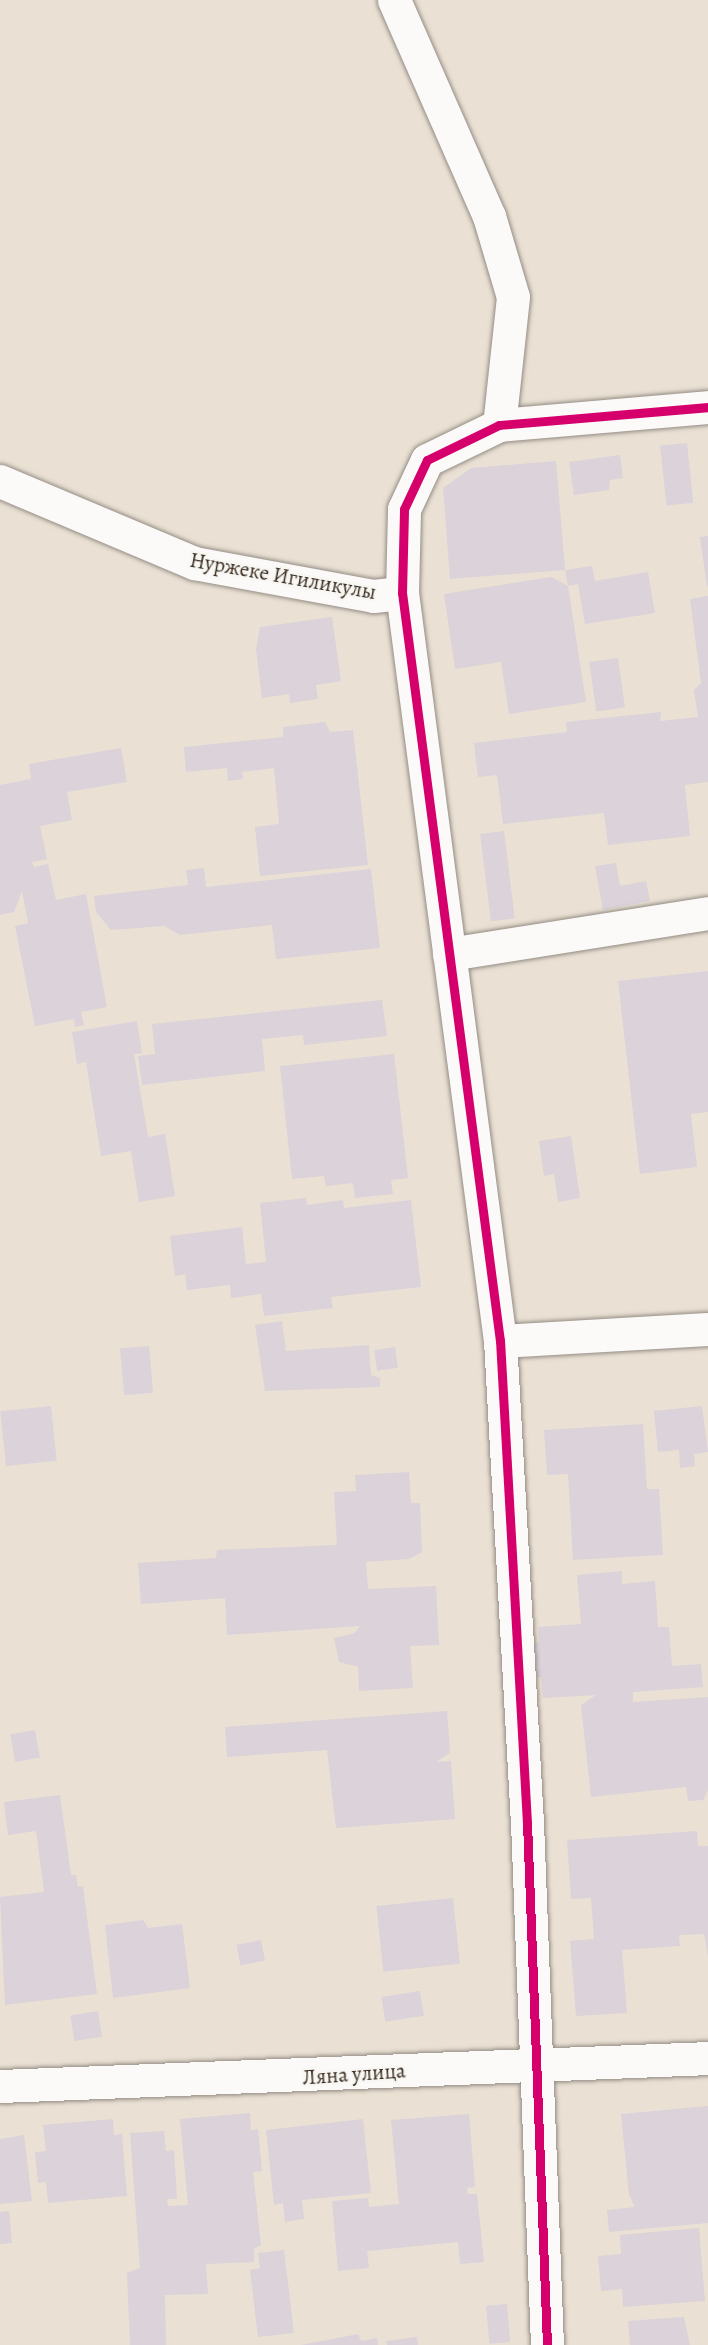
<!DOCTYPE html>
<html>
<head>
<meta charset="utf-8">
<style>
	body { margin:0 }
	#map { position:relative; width:708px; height:2345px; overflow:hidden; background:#eae1d4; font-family:Alegreya,serif }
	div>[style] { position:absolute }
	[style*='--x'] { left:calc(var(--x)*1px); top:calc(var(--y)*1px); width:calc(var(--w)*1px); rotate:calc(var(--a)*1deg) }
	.building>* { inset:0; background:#dbd2da; transform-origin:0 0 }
	.roads { filter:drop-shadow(0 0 2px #948c84) drop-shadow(0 0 2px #948c84) }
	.minor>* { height:33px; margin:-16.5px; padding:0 16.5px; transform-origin:16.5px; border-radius:16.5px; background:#fcfaf9 }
	.cycleway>* { height:9px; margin:-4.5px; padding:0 4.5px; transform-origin:4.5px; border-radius:4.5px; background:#d6006c }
	span { translate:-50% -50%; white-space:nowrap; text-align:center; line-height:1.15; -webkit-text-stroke:4.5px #f6f6f2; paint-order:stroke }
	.street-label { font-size:21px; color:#3b2a1e }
</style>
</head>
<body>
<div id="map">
	<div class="building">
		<div style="left:687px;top:443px;width:60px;height:27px;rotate:84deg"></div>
		<div style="clip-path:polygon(620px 455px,623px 478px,610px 480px,609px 490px,574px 495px,569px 462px)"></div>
		<div style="clip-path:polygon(556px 461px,565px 570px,450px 579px,443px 488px,471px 468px)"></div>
		<div style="clip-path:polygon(708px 536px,708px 586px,707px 586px,700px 537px)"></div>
		<div style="clip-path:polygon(592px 566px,595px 581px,648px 572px,655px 613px,585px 624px,578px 584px,568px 586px,565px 570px)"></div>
		<div style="clip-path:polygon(551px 577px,568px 586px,586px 702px,509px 714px,501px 662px,455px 669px,444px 594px)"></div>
		<div style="clip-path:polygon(708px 596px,708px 782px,685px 785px,690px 836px,608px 845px,604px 813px,503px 824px,497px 775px,478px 777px,474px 743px,567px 732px,566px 722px,661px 712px,660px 721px,698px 717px,694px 690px,701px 683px,690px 599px)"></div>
		<div style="clip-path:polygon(332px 617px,341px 681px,316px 685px,318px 699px,290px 703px,289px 694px,262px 698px,256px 649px,260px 627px)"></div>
		<div style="left:618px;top:658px;width:50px;height:29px;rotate:82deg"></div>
		<div style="clip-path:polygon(325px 722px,330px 732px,353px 730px,368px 865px,260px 876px,255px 827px,279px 824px,274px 768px,242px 772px,243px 779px,228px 781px,227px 768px,186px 772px,184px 747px,283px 737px,283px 727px)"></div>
		<div style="clip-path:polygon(121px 748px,127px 782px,67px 792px,72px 820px,40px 826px,47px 859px,32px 862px,34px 867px,48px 864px,56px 900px,86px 894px,107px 1007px,81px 1012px,84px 1025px,75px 1027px,74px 1019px,35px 1026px,15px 926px,28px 923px,22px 891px,14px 912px,0 915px,0 785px,31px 779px,29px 764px)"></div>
		<div style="left:504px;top:831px;width:88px;height:24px;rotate:83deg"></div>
		<div style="clip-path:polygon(616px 863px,620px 886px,646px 881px,650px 901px,603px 910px,595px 866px)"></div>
		<div style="clip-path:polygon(204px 868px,206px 887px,371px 869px,380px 948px,276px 959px,272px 925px,180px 935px,164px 926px,111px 930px,96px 912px,94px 896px,188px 885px,186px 870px)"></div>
		<div style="clip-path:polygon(708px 971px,708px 1112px,691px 1114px,697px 1167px,640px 1174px,618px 981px)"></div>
		<div style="clip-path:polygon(382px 1000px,387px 1036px,304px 1045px,303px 1035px,262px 1039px,265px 1071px,142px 1085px,138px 1056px,155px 1054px,152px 1024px)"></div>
		<div style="clip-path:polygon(137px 1021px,142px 1053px,134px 1054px,148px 1137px,165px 1134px,175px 1196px,139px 1202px,131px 1151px,101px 1156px,86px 1062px,77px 1064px,72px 1032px)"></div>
		<div style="clip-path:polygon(394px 1054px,408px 1178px,391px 1180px,393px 1194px,355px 1198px,353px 1183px,326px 1186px,324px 1176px,292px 1179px,280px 1066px)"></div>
		<div style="clip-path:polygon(571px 1136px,580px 1198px,558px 1202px,554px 1174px,544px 1176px,539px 1141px)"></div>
		<div style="clip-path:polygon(306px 1198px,307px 1205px,343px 1200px,344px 1208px,411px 1200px,421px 1287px,331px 1297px,333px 1308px,264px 1316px,261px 1294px,231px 1298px,230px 1285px,187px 1290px,185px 1274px,175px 1276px,170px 1236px,242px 1227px,246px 1264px,266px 1262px,260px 1203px)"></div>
		<div style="clip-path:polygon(282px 1321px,286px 1351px,369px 1345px,371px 1375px,380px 1378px,380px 1387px,265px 1391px,255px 1325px)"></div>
		<div style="left:149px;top:1346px;width:47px;height:29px;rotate:85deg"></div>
		<div style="left:395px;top:1347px;width:21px;height:21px;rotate:82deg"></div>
		<div style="left:51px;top:1406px;width:55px;height:51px;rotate:84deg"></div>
		<div style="clip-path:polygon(702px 1406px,708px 1452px,694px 1454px,695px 1466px,680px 1468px,679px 1450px,658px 1452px,654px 1411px)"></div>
		<div style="clip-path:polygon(643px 1424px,647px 1489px,659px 1489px,663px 1555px,573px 1560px,568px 1474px,547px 1475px,544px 1430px)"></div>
		<div style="clip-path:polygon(409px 1472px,411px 1503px,420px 1503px,422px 1552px,409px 1559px,366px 1562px,368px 1589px,436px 1586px,439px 1645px,410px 1646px,413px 1688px,359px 1691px,358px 1667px,339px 1662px,334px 1638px,355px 1633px,360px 1626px,227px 1635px,225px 1598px,141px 1604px,138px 1563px,216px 1558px,217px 1550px,337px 1545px,334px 1492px,356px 1491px,355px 1475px)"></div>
		<div style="clip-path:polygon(622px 1571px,622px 1584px,655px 1581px,658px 1627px,669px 1627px,672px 1666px,701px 1664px,703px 1687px,633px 1692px,633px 1702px,708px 1697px,708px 1790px,703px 1800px,688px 1801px,686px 1787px,591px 1797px,581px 1705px,596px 1695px,543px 1698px,541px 1677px,531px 1677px,529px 1644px,539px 1643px,538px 1627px,581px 1624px,577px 1575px)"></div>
		<div style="clip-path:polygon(447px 1711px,450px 1753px,436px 1762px,451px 1761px,455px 1819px,336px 1828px,327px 1750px,227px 1757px,225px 1727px)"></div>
		<div style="left:35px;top:1730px;width:28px;height:25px;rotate:80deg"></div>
		<div style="clip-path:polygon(60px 1795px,71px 1875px,76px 1875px,78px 1887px,83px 1886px,97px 1994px,5px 2005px,0 1897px,44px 1892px,36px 1831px,8px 1835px,4px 1802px)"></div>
		<div style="clip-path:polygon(697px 1831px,698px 1846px,708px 1846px,708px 1956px,704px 1934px,679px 1935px,680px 1946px,622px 1950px,627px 2013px,576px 2016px,570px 1941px,594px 1939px,591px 1898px,571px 1899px,567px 1840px)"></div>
		<div style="left:453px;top:1898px;width:66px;height:77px;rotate:84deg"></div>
		<div style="clip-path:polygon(143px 1920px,148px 1928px,182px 1924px,190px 1988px,113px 1998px,105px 1925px)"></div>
		<div style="left:261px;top:1940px;width:21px;height:25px;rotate:79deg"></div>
		<div style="left:420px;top:1991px;width:25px;height:39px;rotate:81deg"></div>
		<div style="left:98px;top:2011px;width:26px;height:28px;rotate:81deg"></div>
		<div style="clip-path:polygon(708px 2106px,708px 2223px,609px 2232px,607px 2210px,635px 2207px,629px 2195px,621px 2114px)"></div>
		<div style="clip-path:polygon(250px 2113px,251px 2130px,258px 2129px,262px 2171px,253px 2172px,261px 2245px,254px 2249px,254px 2262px,206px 2264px,208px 2294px,165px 2295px,166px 2345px,130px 2345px,127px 2273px,140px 2268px,130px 2133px,164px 2131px,166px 2151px,174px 2150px,177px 2199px,167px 2199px,168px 2206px,188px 2205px,180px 2119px)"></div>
		<div style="clip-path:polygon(469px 2114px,475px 2187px,467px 2188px,468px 2194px,477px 2194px,484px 2262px,460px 2264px,458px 2242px,367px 2251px,369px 2268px,338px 2271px,332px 2201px,368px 2198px,369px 2207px,399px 2204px,391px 2120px)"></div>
		<div style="clip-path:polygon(113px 2119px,114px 2135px,122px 2134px,127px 2196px,48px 2203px,46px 2182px,38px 2183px,35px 2152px,46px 2151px,43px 2125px)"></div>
		<div style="clip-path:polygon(363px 2119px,371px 2193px,302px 2200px,304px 2219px,285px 2222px,283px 2203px,274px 2205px,266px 2130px)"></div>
		<div style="clip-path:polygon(24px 2135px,32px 2201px,0 2204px,0 2139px)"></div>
		<div style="clip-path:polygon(9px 2211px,12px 2243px,0 2244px,0 2212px)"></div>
		<div style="clip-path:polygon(699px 2228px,705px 2301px,623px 2307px,622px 2289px,601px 2291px,598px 2256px,621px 2254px,620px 2235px)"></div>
		<div style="clip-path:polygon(284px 2250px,294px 2333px,258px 2337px,250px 2270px,260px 2268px,258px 2253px)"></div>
		<div style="left:507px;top:2304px;width:38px;height:21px;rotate:85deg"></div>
		<div style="clip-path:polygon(684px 2317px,690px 2345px,630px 2345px,628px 2321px)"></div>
		<div style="clip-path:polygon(358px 2334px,361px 2341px,377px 2338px,378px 2345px,301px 2345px)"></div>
		<div style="clip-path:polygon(417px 2337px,418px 2345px,387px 2345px,386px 2341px)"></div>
	</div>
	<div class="roads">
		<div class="minor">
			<div style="--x:394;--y:0;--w:236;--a:66.3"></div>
			<div style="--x:489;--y:216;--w:84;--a:73.5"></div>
			<div style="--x:513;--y:297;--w:129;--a:96.2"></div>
			<div style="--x:0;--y:481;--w:211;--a:22.9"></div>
			<div style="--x:194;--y:563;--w:182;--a:10.4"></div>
			<div style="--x:373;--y:596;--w:29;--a:-6"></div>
			<div style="--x:449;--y:954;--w:262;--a:-9"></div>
			<div style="--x:500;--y:1341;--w:208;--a:-3.3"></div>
			<div style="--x:0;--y:2086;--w:709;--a:-2.26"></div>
			<div style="--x:547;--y:2345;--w:522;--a:-92.19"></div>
			<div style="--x:527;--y:1823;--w:483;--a:-93.2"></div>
			<div style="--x:500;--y:1341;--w:754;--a:-97.46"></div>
			<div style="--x:402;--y:593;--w:84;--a:-88.6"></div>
			<div style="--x:404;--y:509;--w:54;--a:-64.9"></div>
			<div style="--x:427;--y:460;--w:80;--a:-25.9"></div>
			<div style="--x:499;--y:425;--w:210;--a:-4.9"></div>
		</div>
	</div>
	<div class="cycleway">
		<div style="--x:547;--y:2345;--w:522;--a:-92.19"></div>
		<div style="--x:527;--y:1823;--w:483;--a:-93.2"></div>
		<div style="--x:500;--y:1341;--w:754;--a:-97.46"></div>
		<div style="--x:402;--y:593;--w:84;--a:-88.6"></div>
		<div style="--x:404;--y:509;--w:54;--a:-64.9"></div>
		<div style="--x:427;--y:460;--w:80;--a:-25.9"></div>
		<div style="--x:499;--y:425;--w:210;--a:-4.9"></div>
	</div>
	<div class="street-label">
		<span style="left:283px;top:576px;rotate:10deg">Нуржеке Игиликулы</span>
		<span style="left:354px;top:2074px;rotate:-4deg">Ляна улица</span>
	</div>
</div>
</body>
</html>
